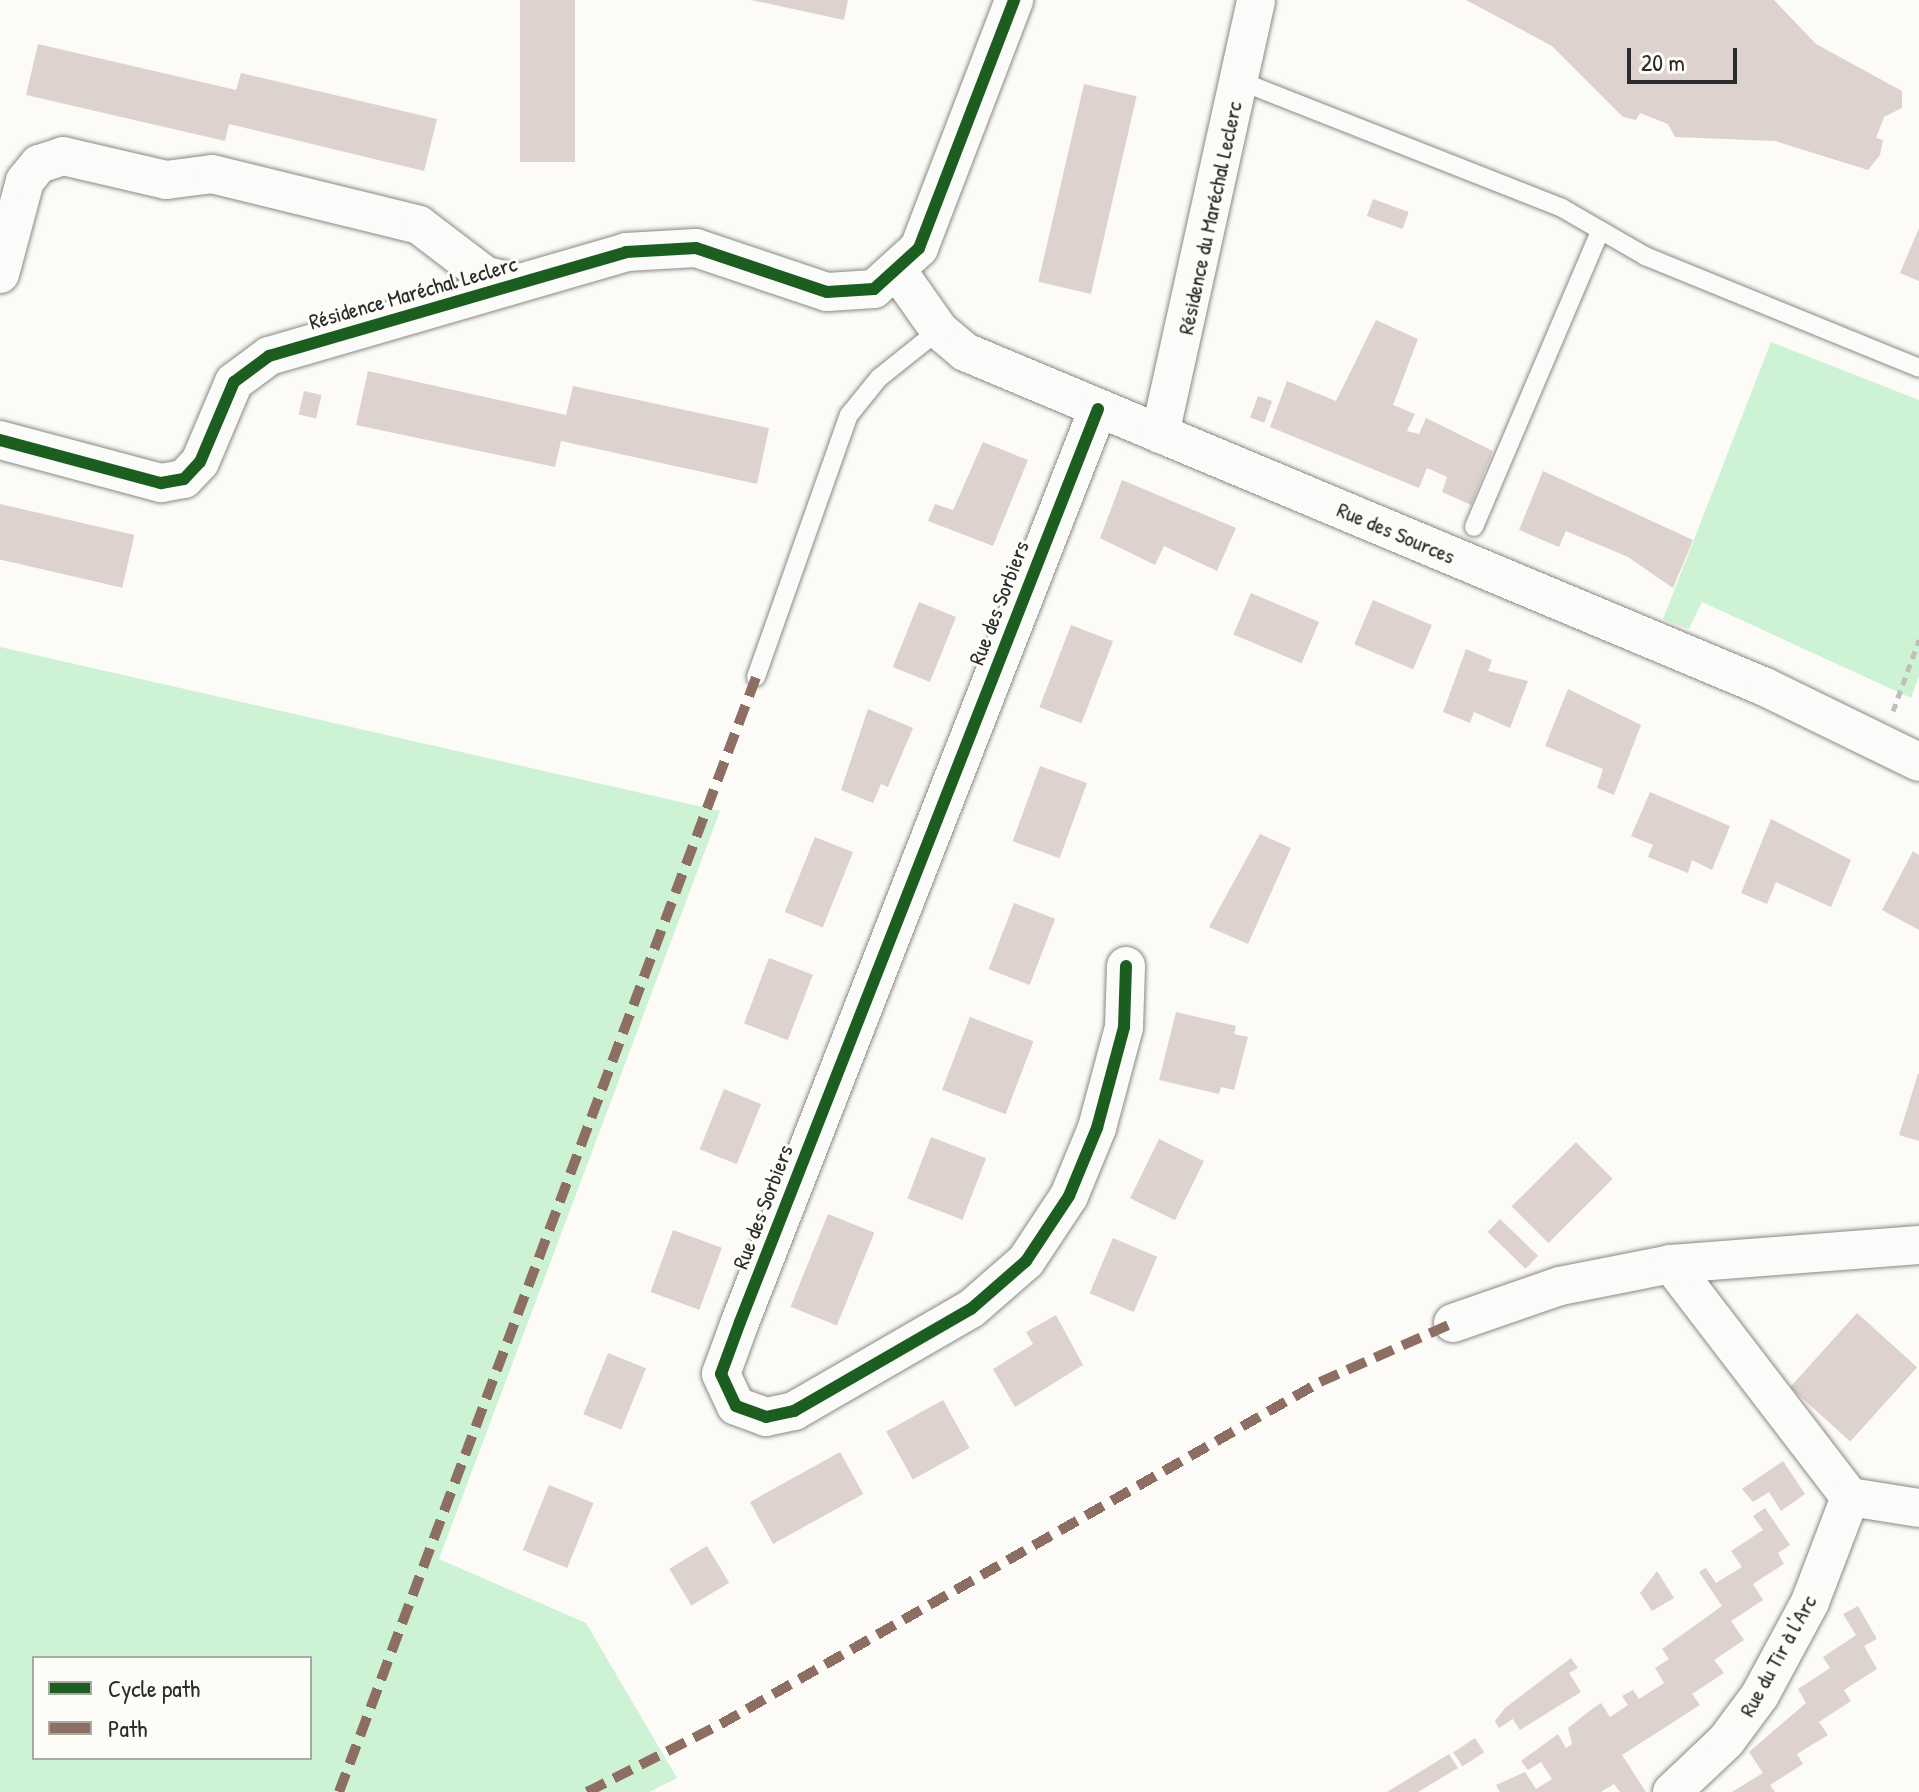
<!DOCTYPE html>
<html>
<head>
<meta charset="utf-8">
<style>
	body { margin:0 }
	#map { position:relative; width:1919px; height:1792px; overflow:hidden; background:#fcfbf8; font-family:"Patrick Hand",sans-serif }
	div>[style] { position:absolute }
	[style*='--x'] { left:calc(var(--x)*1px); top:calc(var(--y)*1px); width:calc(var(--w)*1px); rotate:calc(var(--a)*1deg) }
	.green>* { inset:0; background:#cdf2d4 }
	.building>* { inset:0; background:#ddd2cd; transform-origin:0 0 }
	.path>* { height:5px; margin-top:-2.5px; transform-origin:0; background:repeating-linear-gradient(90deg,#c0bfbc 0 8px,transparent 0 14px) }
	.roads { filter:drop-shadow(0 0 2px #898987) drop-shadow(0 0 2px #898987) }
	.lane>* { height:18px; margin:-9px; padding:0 9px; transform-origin:9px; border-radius:9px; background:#fbfbf9 }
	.street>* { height:38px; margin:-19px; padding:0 19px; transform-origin:19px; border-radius:19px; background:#fbfbf9 }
	.quiet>* { height:10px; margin-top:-5px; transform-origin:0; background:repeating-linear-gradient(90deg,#8d6e63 0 20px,transparent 0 30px) }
	.cycleway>* { height:12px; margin:-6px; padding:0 6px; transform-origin:6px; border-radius:6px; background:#1b5e20 }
	span { translate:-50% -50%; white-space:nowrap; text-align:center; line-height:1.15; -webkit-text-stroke:6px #fdfcf7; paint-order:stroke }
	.street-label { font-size:22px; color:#2b2b2b }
	.legend { position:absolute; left:32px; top:1656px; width:280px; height:104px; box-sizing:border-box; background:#fdfcf7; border:2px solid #a9a8a5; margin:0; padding:10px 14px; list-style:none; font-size:24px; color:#2b2b2b }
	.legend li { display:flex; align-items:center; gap:16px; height:40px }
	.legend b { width:40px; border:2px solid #a9a8a5 }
	.scale { position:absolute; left:1627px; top:48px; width:110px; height:36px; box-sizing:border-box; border:4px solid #2b2b2b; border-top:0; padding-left:10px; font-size:24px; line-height:28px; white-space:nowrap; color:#2b2b2b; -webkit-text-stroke:6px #fdfcf7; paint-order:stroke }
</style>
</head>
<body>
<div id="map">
	<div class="green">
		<div style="clip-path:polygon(1771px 342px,1919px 400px,1919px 676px,1911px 698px,1702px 602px,1689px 629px,1663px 619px)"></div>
		<div style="clip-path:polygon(evenodd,0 647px,720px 811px,439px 1559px,586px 1623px,677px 1778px,649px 1792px,0 1792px,0 647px,34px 1658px,310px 1658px,310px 1758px,34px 1758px,34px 1658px)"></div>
	</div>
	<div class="building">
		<div style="left:520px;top:0;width:55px;height:162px"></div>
		<div style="clip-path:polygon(751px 0,848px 0,844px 20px)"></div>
		<div style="clip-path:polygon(1466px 0,1774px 0,1816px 44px,1902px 91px,1902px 108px,1884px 117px,1876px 138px,1883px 140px,1880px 155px,1868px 170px,1775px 141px,1675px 137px,1668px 124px,1640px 113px,1636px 120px,1623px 117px,1552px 46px)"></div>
		<div style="clip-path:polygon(38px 44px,236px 90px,241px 73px,437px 119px,424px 171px,229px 124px,225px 141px,26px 95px)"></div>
		<div style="left:1084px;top:84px;width:54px;height:203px;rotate:13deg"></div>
		<div style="left:1373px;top:199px;width:38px;height:18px;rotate:20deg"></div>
		<div style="clip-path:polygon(1919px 228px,1919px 281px,1900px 273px)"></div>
		<div style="clip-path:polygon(1376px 320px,1418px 339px,1393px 405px,1415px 414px,1407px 431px,1419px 434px,1426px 418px,1493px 451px,1471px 505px,1442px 492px,1447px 477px,1427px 468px,1419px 488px,1270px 427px,1287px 381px,1336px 401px)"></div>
		<div style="clip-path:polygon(368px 371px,566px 415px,573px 386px,769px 428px,757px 484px,561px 441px,555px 467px,356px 425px)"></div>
		<div style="left:304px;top:391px;width:18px;height:24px;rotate:13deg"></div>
		<div style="left:1258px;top:396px;width:15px;height:23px;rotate:20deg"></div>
		<div style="clip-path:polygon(983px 442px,1028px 460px,993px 546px,928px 521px,935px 504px,953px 510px)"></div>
		<div style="clip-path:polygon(1543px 471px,1693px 540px,1673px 588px,1628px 557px,1566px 531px,1559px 547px,1519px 530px)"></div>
		<div style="clip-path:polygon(1122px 480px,1236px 528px,1217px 571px,1164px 546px,1155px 565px,1100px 538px)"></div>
		<div style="left:0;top:504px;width:138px;height:54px;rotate:13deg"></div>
		<div style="left:1251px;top:593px;width:74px;height:45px;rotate:23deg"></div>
		<div style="left:1373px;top:600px;width:64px;height:48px;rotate:23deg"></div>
		<div style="left:919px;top:602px;width:40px;height:70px;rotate:22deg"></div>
		<div style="left:1071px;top:625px;width:45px;height:88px;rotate:21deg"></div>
		<div style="clip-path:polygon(1466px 649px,1492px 660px,1488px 671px,1528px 681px,1510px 728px,1474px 712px,1470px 723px,1443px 712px)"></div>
		<div style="clip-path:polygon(1568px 689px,1641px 725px,1614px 795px,1597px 788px,1603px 769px,1545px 746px)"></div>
		<div style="clip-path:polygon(868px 709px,913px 728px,888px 787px,881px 784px,873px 803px,841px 790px)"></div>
		<div style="left:1040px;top:766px;width:50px;height:80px;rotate:20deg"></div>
		<div style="clip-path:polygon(1650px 792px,1730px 826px,1712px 870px,1692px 860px,1688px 873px,1648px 857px,1653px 845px,1631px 836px)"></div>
		<div style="clip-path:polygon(1771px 819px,1851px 860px,1831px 907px,1776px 882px,1767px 904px,1741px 893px)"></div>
		<div style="clip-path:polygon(1260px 834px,1291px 848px,1248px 944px,1209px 927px)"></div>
		<div style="left:815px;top:837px;width:41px;height:81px;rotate:22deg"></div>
		<div style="clip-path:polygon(1913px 851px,1919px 855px,1919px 930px,1882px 910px)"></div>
		<div style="left:1014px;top:903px;width:44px;height:71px;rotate:21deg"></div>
		<div style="left:769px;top:958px;width:47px;height:70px;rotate:21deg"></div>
		<div style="clip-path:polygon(1176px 1012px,1236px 1026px,1234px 1034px,1248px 1037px,1234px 1090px,1221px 1087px,1219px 1094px,1159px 1080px)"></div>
		<div style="left:970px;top:1017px;width:68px;height:78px;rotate:21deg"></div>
		<div style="clip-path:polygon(1918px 1074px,1919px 1074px,1919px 1141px,1899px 1135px)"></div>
		<div style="left:724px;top:1089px;width:40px;height:65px;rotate:22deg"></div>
		<div style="left:931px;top:1137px;width:59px;height:66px;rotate:21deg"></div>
		<div style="left:1159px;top:1139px;width:50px;height:66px;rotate:26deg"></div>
		<div style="left:1576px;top:1142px;width:52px;height:91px;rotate:45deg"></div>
		<div style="left:828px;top:1214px;width:50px;height:100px;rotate:22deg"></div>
		<div style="left:1500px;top:1219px;width:53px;height:18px;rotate:44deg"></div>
		<div style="left:673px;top:1230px;width:52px;height:66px;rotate:20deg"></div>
		<div style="left:1113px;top:1238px;width:48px;height:60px;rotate:23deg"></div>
		<div style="left:1857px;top:1313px;width:81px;height:100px;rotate:42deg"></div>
		<div style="clip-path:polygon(1056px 1315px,1083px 1365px,1015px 1407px,993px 1369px,1033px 1344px,1026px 1332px)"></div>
		<div style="left:608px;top:1353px;width:41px;height:66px;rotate:22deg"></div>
		<div style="left:943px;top:1400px;width:55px;height:65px;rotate:61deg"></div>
		<div style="left:840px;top:1452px;width:48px;height:103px;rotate:61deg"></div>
		<div style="clip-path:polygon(1783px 1461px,1805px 1494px,1781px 1511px,1769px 1492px,1753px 1502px,1742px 1489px)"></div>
		<div style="left:549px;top:1485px;width:48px;height:70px;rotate:22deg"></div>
		<div style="clip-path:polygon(1765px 1508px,1790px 1545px,1778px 1553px,1784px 1564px,1753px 1584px,1763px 1600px,1731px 1621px,1744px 1640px,1714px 1660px,1724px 1673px,1692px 1694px,1700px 1705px,1622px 1755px,1646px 1792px,1620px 1792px,1614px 1784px,1601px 1792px,1500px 1792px,1496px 1785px,1525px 1772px,1536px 1789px,1552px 1779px,1541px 1762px,1528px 1770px,1521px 1761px,1558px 1734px,1566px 1748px,1572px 1744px,1568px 1728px,1592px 1709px,1601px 1703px,1610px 1717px,1628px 1705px,1622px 1696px,1633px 1690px,1639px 1699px,1664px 1683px,1655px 1668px,1669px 1659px,1662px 1649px,1722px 1606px,1699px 1572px,1706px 1568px,1716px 1583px,1742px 1567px,1731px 1551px,1763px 1530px,1753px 1516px)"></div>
		<div style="left:707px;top:1546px;width:43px;height:44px;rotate:59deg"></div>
		<div style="clip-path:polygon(1657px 1571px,1674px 1598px,1652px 1611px,1640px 1593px)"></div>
		<div style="clip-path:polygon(1858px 1606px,1877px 1639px,1864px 1646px,1877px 1669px,1844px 1690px,1851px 1701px,1819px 1722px,1828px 1735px,1797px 1754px,1803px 1764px,1770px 1785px,1775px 1792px,1732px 1792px,1763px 1773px,1749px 1752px,1806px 1703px,1798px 1689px,1830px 1668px,1823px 1657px,1856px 1635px,1843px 1614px)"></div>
		<div style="clip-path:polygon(1571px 1658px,1578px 1668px,1569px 1673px,1581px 1692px,1520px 1730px,1513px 1719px,1499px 1728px,1495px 1721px,1505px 1708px)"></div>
		<div style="left:1475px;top:1738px;width:17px;height:26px;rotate:57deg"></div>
		<div style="clip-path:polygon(1449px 1754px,1458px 1768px,1418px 1792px,1387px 1792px)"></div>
	</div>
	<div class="path">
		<div style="--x:1893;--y:711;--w:76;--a:-69.9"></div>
	</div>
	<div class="roads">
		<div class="lane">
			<div style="--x:1240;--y:81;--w:346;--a:21.5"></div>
			<div style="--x:1562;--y:208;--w:96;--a:30"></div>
			<div style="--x:1645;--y:256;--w:296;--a:22.2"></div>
			<div style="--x:1474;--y:527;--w:322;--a:-66.9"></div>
			<div style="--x:756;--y:677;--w:278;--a:-70.5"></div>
			<div style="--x:849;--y:415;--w:48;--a:-51"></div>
			<div style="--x:879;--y:378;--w:77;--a:-38.7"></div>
		</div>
		<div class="street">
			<div style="--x:899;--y:273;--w:70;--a:54.9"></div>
			<div style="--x:939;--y:330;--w:34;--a:40"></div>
			<div style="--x:965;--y:352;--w:867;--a:22.72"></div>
			<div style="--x:1765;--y:687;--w:171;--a:26"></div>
			<div style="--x:0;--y:274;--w:96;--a:-75"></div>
			<div style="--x:25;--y:181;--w:22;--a:-51"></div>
			<div style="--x:39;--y:164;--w:25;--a:-18"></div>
			<div style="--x:63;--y:156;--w:106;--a:13.1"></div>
			<div style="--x:166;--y:180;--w:46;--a:-7.4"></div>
			<div style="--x:212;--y:174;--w:213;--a:13.8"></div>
			<div style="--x:419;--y:225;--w:84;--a:37.3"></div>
			<div style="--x:486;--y:276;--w:33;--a:12"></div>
			<div style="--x:1098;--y:409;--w:981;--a:111.41"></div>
			<div style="--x:740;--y:1322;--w:55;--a:110.1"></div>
			<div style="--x:721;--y:1374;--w:35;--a:65"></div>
			<div style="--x:736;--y:1406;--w:32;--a:20"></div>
			<div style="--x:766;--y:1417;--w:29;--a:-12"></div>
			<div style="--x:794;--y:1411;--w:204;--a:-30"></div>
			<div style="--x:971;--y:1309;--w:73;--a:-41.1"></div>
			<div style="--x:1026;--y:1261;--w:78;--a:-56.5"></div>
			<div style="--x:1069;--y:1196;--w:74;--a:-67.6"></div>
			<div style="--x:1097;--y:1128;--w:105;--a:-75"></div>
			<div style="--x:1124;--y:1027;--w:61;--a:-88.1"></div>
			<div style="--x:1160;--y:434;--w:444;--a:-77.5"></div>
			<div style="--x:0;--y:440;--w:167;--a:15"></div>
			<div style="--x:161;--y:483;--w:23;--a:-10"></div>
			<div style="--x:184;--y:479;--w:23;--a:-47"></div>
			<div style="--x:200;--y:462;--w:87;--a:-67"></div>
			<div style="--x:234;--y:382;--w:44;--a:-36.6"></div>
			<div style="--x:269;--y:356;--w:372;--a:-16.2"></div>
			<div style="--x:626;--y:252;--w:70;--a:-3.3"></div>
			<div style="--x:696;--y:248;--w:138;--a:18.6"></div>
			<div style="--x:827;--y:292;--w:47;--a:-3.7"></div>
			<div style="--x:874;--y:289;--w:61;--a:-42.3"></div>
			<div style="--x:919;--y:248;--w:266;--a:-69"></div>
			<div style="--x:1671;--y:1264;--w:294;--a:52.5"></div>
			<div style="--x:1850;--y:1497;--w:70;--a:9.1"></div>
			<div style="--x:1453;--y:1323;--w:113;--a:-19.1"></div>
			<div style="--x:1560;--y:1286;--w:113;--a:-11.2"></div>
			<div style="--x:1671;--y:1264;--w:249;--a:-4.4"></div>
			<div style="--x:1672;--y:1792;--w:74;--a:-43.4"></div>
			<div style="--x:1726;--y:1741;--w:57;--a:-53.5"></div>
			<div style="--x:1760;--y:1695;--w:106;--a:-61.7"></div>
			<div style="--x:1810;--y:1602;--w:112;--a:-69.1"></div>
		</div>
	</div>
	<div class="quiet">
		<div style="--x:339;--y:1792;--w:1190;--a:-69.49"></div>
		<div style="--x:587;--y:1792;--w:150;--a:-26.9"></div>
		<div style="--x:721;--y:1724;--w:690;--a:-29.72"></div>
		<div style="--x:1320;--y:1382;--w:145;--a:-23.9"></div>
	</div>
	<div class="cycleway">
		<div style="--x:1098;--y:409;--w:981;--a:111.41"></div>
		<div style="--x:740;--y:1322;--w:55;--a:110.1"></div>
		<div style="--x:721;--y:1374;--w:35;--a:65"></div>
		<div style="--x:736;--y:1406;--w:32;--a:20"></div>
		<div style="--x:766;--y:1417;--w:29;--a:-12"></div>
		<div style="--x:794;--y:1411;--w:204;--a:-30"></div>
		<div style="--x:971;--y:1309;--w:73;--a:-41.1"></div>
		<div style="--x:1026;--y:1261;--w:78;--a:-56.5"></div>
		<div style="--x:1069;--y:1196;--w:74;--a:-67.6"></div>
		<div style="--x:1097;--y:1128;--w:105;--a:-75"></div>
		<div style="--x:1124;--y:1027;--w:61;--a:-88.1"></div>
		<div style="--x:0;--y:440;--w:167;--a:15"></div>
		<div style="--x:161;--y:483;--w:23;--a:-10"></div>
		<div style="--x:184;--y:479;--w:23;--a:-47"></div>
		<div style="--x:200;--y:462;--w:87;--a:-67"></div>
		<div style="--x:234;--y:382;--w:44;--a:-36.6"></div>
		<div style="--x:269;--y:356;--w:372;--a:-16.2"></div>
		<div style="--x:626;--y:252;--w:70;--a:-3.3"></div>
		<div style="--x:696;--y:248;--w:138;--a:18.6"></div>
		<div style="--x:827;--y:292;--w:47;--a:-3.7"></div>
		<div style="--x:874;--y:289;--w:61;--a:-42.3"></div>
		<div style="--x:919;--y:248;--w:266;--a:-69"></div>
	</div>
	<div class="street-label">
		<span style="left:1210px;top:218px;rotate:-78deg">Résidence du Maréchal Leclerc</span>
		<span style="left:413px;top:293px;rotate:-16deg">Résidence Maréchal Leclerc</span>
		<span style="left:1396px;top:533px;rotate:23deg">Rue des Sources</span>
		<span style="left:999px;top:603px;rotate:-69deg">Rue des Sorbiers</span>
		<span style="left:763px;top:1207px;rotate:-69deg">Rue des Sorbiers</span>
		<span style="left:1778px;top:1656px;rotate:-61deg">Rue du Tir à l'Arc</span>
	</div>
	<ul class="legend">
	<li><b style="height:10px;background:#1b5e20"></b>Cycle path</li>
	<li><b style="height:10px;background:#8d6e63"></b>Path</li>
	</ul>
	<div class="scale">20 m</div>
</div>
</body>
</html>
